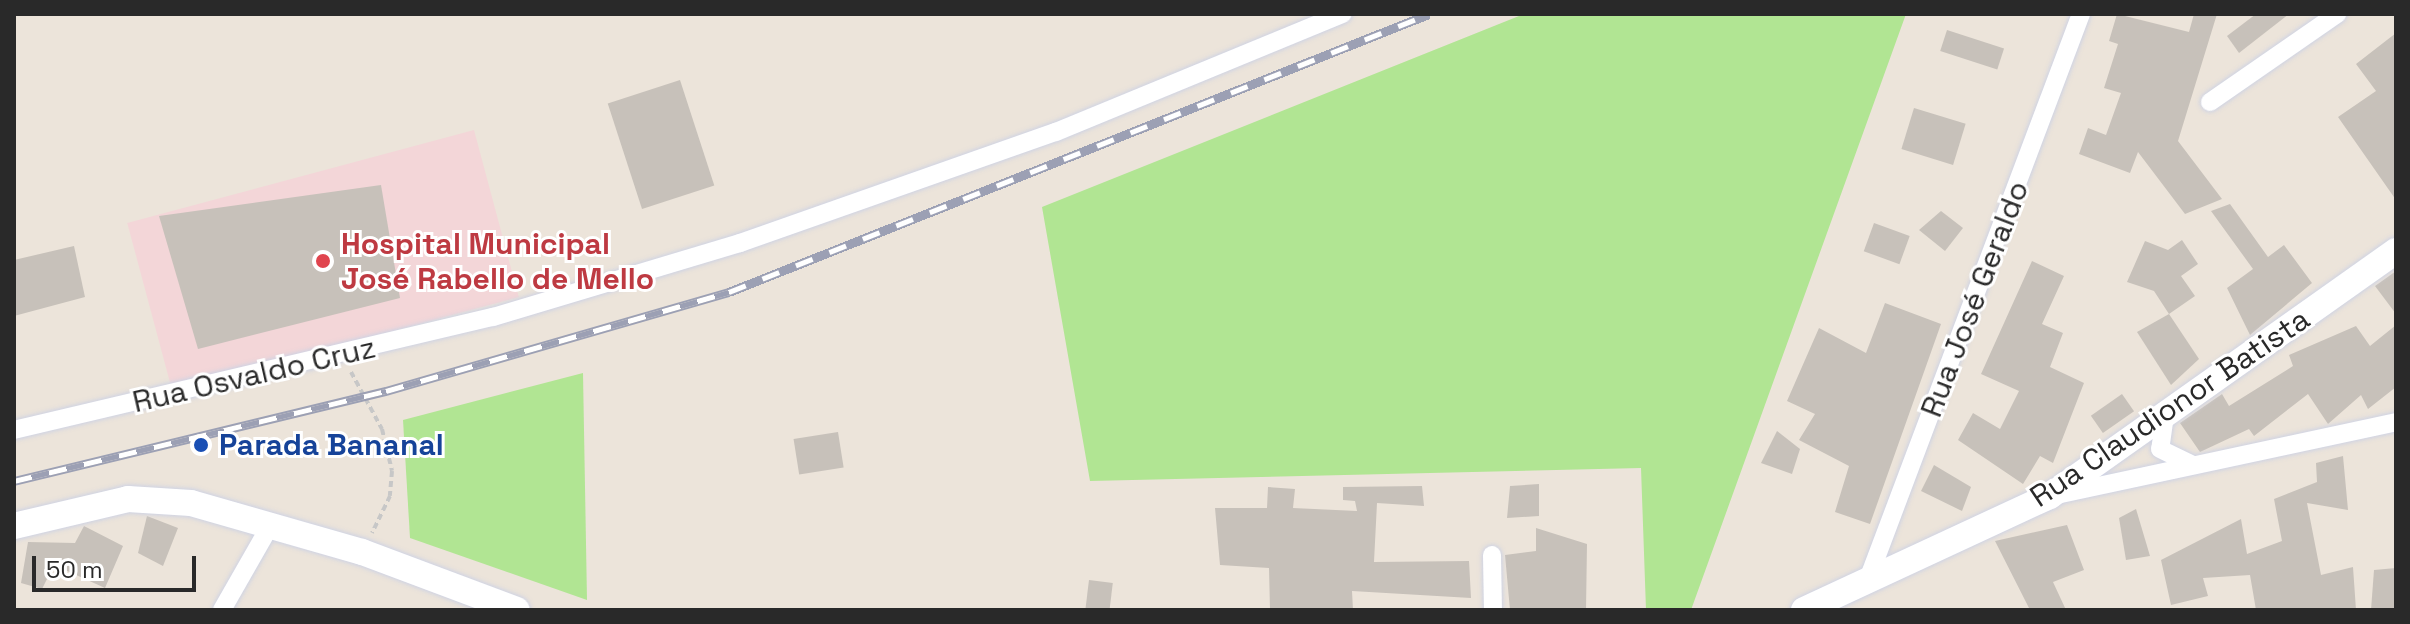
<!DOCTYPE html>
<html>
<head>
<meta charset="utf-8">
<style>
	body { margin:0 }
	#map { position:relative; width:2410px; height:624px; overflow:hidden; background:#ece4da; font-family:"Space Grotesk",sans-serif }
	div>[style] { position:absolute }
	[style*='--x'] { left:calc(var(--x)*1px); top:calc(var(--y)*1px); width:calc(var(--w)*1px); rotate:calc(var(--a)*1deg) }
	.medical>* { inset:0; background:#f3d6d8; transform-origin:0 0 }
	.green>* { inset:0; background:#b1e593 }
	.building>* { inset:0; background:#c7c1ba; transform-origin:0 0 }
	.path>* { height:4px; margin-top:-2px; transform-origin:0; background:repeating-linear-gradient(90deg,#c7c7c7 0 6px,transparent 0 10px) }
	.roads { filter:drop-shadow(0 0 2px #cfd3e3) drop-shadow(0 0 2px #cfd3e3) }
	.street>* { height:18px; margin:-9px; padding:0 9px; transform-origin:9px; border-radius:9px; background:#fff }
	.secondary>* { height:26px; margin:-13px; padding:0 13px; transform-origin:13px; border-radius:13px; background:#fff }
	.rail>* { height:9px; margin-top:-4.5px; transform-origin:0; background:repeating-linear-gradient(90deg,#fff 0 18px,#9ca0b4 0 36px); box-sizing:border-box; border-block:2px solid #9ca0b4 }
	.dots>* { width:22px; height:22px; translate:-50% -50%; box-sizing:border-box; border:4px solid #fff; border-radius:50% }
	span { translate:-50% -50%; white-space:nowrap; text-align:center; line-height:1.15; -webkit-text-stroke:6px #fff; paint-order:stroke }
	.health-label { font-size:30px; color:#be3a42; font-weight:700 }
	.left { translate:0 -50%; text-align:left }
	.street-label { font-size:30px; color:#292929 }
	.transit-label { font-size:30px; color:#164399; font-weight:700 }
	.frame { position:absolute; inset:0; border:16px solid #292929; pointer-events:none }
	.scale { position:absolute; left:32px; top:556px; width:164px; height:36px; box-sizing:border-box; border:4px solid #292929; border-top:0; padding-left:10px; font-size:24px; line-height:28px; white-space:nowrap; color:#292929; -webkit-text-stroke:6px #fff; paint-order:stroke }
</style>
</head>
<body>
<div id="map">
	<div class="medical">
		<div style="left:474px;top:130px;width:173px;height:359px;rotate:75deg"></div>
	</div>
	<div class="green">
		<div style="clip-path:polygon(1524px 14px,1906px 14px,1691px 610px,1646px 610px,1641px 468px,1090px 481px,1042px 207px)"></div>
		<div style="clip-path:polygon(583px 373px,587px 600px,410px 538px,403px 420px)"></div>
	</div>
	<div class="building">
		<div style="clip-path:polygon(2117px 14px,2189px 32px,2194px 14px,2217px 14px,2178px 141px,2222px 199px,2185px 214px,2138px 152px,2130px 173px,2079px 154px,2088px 128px,2106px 135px,2121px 93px,2104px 88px,2118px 44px,2109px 41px)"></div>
		<div style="clip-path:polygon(2256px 14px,2289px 14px,2239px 53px,2227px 36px)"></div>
		<div style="left:1947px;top:30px;width:60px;height:22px;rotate:18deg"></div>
		<div style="clip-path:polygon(2396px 33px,2396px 200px,2338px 117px,2376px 91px,2356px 64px)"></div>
		<div style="left:680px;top:80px;width:111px;height:76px;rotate:72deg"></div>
		<div style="left:1914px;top:108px;width:54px;height:43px;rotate:17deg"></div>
		<div style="clip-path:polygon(381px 185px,400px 298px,198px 349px,159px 216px)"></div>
		<div style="clip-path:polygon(2230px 204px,2268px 257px,2284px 245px,2312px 283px,2250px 335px,2227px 288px,2253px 269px,2211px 211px)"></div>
		<div style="clip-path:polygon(1941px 211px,1963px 228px,1945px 251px,1919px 230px)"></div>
		<div style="left:1874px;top:223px;width:38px;height:30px;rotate:20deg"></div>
		<div style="clip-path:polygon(2182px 240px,2198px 264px,2181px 276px,2195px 296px,2169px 314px,2154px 291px,2127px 282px,2145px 241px,2168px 250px)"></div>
		<div style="clip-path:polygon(74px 246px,85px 297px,14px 316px,14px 260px)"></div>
		<div style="clip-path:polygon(2032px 261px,2064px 276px,2042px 324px,2063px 333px,2050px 367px,2084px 383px,2053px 463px,2040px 456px,2023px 484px,1958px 440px,1973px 413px,2000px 429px,2019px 391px,1981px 374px)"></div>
		<div style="clip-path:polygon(2396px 271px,2396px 314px,2375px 286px)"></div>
		<div style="clip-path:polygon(1885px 303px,1941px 324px,1870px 524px,1835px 512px,1849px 466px,1799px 440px,1815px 414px,1787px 401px,1819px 328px,1866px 353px)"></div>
		<div style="clip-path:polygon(2169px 314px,2199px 359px,2171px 385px,2137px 332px)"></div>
		<div style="clip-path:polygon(2396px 325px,2396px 387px,2368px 409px,2361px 395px,2328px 424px,2308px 394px,2254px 436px,2249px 429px,2200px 452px,2180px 423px,2222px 394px,2229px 406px,2293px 366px,2289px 355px,2356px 326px,2370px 346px)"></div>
		<div style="left:2122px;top:394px;width:21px;height:38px;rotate:55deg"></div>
		<div style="clip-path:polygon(1777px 431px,1800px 449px,1792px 474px,1761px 463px)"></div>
		<div style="left:838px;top:432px;width:36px;height:45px;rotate:81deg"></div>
		<div style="clip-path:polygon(2343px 456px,2348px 510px,2307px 503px,2321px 575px,2353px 567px,2356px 610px,2256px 610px,2250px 575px,2203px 578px,2208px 596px,2171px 605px,2161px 560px,2241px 519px,2247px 554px,2282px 541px,2274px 499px,2317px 482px,2316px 463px)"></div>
		<div style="clip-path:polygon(1934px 465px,1971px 487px,1962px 511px,1921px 491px)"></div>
		<div style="clip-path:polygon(1539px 484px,1539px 516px,1507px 518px,1510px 486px)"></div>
		<div style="clip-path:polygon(1422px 486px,1424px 506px,1377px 503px,1374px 562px,1469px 561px,1471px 598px,1352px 591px,1353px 610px,1270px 610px,1269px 568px,1220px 565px,1215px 508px,1267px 508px,1268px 487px,1295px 489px,1293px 508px,1357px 511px,1355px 501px,1343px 500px,1343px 487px)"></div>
		<div style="clip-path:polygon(2136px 509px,2150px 556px,2126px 560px,2119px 518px)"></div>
		<div style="clip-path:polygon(147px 516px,178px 528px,163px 566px,138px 553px)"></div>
		<div style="clip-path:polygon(2067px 525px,2084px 570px,2053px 582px,2066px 610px,2030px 610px,1995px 541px)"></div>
		<div style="clip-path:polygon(84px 526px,123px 546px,105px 588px,54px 565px,42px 589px,21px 583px,28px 542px,75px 543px)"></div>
		<div style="clip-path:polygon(1536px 528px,1587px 544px,1586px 610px,1510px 610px,1505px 555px,1536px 551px)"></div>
		<div style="clip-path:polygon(2396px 568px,2396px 610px,2371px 610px,2374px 570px)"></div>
		<div style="left:1089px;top:580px;width:24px;height:30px;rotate:7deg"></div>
	</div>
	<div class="path">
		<div style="--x:351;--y:372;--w:65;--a:61.5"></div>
		<div style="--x:382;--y:429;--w:43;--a:76.6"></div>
		<div style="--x:392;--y:471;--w:25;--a:95"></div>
		<div style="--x:390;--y:496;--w:41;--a:115.9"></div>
	</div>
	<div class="roads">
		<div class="street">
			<div style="--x:2210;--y:102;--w:155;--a:-34.7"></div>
			<div style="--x:2165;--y:415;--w:34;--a:98"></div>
			<div style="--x:2160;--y:449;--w:34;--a:26"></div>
			<div style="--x:14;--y:430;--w:492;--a:-13.3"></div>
			<div style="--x:493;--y:317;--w:258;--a:-16.7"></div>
			<div style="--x:740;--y:243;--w:335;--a:-19.4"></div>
			<div style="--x:1056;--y:132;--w:310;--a:-22.4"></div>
			<div style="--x:2061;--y:494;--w:343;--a:-12.1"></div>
			<div style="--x:1492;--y:555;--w:55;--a:89"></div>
			<div style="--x:1867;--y:582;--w:607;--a:-69.36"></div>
			<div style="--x:222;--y:610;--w:99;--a:-60.3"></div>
		</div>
		<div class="secondary">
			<div style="--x:14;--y:526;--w:117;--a:-13.3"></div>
			<div style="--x:128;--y:499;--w:63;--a:3.6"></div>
			<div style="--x:191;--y:503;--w:178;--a:16"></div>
			<div style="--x:362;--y:552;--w:165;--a:20.5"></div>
			<div style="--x:1804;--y:610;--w:271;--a:-24.9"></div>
			<div style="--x:2050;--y:496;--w:424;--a:-35.3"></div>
		</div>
	</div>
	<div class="rail">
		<div style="--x:14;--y:481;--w:383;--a:-13.6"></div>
		<div style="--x:386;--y:391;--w:357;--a:-16.1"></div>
		<div style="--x:729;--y:292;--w:753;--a:-21.66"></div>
	</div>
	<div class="dots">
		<div style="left:323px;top:261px;background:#e0444e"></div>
		<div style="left:201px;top:445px;background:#1a4fb4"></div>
	</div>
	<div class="health-label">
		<span class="left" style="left:341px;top:261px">Hospital Municipal<br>José Rabello de Mello</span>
	</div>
	<div class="street-label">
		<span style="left:1975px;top:299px;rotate:-69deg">Rua José Geraldo</span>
		<span style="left:254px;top:375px;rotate:-13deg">Rua Osvaldo Cruz</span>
		<span style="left:2170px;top:408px;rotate:-34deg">Rua Claudionor Batista</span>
	</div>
	<div class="transit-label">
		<span class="left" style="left:219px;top:445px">Parada Bananal</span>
	</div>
	<div class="frame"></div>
	<div class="scale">50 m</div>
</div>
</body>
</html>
